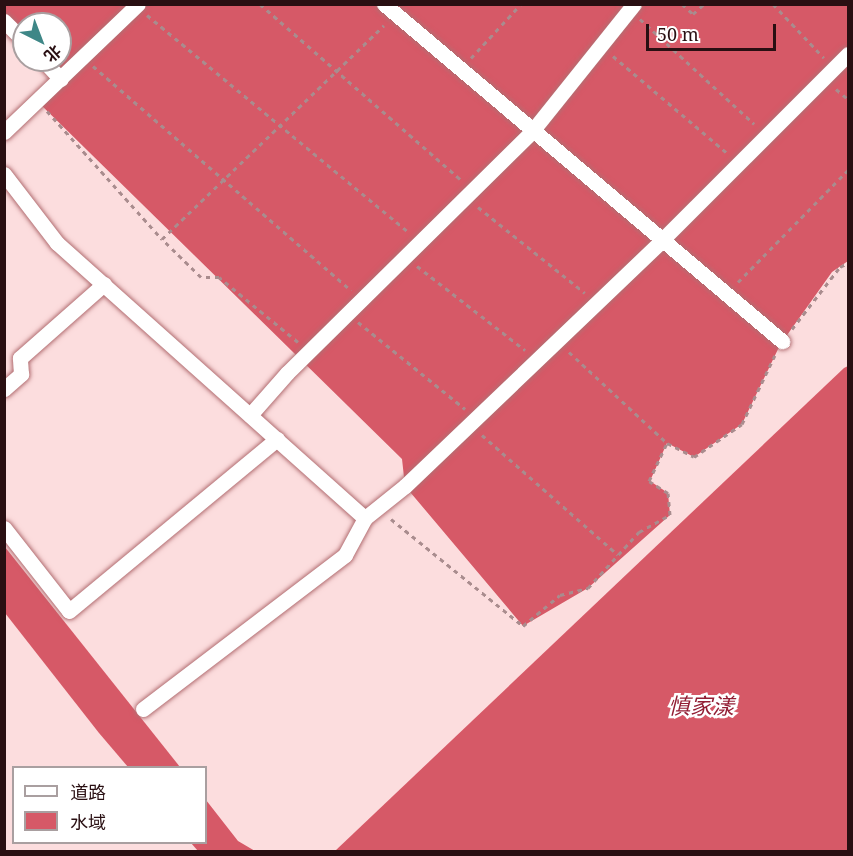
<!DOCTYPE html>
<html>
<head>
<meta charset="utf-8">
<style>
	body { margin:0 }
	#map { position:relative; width:853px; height:856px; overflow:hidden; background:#fcddde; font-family:"Noto Serif","Noto Sans SC",serif }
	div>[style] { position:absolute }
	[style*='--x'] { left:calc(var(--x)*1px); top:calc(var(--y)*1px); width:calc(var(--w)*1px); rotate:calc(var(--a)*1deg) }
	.water>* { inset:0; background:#d65967 }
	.path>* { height:3px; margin-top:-1.5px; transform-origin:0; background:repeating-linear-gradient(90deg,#a98c8e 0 4.5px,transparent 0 9px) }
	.roads { filter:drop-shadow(0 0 2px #b26e72) drop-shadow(0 0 2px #b26e72) }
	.street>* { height:15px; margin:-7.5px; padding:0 7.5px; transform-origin:7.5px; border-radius:7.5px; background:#fff }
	span { translate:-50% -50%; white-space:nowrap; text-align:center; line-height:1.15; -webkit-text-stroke:5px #fff; paint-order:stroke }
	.water-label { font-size:22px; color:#921e34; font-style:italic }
	.frame { position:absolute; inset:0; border:6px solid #290f12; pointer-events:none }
	.legend { position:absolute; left:12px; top:766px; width:195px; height:78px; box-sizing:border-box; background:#fff; border:2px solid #a99fa0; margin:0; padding:8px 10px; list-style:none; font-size:18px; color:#290f12 }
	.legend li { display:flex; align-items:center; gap:12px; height:30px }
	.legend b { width:30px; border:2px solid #a99fa0 }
	.north { position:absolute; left:12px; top:12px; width:60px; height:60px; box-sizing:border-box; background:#fff; border:2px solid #a99fa0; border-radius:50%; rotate:138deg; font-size:16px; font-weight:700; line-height:24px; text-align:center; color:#290f12 }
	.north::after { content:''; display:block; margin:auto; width:21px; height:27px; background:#3e8787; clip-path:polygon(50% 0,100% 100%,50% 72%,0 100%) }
	.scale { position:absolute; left:646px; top:24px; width:130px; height:27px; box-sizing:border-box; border:3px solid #290f12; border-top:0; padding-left:8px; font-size:18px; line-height:21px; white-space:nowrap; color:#290f12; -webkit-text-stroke:4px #fff; paint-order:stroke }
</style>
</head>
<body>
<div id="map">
	<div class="water">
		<div style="clip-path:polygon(5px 4px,848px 5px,848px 261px,832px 272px,780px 345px,742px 424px,694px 457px,667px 443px,650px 481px,668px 493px,670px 515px,588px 588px,523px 626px,405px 486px,402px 459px,37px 101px,60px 79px,43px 60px,60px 60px,60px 24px,24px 24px,24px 41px,5px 21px)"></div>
		<div style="clip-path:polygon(848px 366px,848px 851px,335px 851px,844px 368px)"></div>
		<div style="clip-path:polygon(5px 547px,180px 767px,128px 767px,99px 733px,5px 613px)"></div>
		<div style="clip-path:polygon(206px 800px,238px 841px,255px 851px,198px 851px,191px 843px,206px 842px)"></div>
	</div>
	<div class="path">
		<div style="--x:260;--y:4;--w:266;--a:41.2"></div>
		<div style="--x:682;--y:4;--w:15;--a:42"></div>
		<div style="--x:693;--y:14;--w:15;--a:-42"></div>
		<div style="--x:773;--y:4;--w:74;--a:46.6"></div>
		<div style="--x:147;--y:15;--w:338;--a:39.7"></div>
		<div style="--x:640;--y:19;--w:155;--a:42.6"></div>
		<div style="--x:613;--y:56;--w:150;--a:40.4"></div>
		<div style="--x:471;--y:58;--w:74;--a:-47.2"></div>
		<div style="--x:93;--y:66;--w:342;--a:41"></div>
		<div style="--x:836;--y:89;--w:16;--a:40"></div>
		<div style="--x:47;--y:111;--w:172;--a:48.1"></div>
		<div style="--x:478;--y:207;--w:137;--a:38.8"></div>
		<div style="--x:417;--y:266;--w:137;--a:37.9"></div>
		<div style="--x:738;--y:282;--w:157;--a:-45.5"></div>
		<div style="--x:358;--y:322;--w:138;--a:39.1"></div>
		<div style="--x:792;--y:329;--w:78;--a:-52.3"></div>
		<div style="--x:840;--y:267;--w:9;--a:-27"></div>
		<div style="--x:298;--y:342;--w:102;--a:-140.6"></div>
		<div style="--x:219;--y:277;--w:18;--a:180"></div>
		<div style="--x:201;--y:277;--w:54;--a:-135.7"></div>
		<div style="--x:162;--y:239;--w:308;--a:-43.9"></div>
		<div style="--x:569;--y:352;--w:134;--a:42.9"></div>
		<div style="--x:667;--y:443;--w:30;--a:27"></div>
		<div style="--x:694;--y:457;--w:58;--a:-34.5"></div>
		<div style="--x:742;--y:424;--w:76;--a:-64.4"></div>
		<div style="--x:482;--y:435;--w:181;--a:41.4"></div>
		<div style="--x:391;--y:519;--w:170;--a:39"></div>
		<div style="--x:523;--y:626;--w:48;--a:-40"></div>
		<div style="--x:560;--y:595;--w:29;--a:-14"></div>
		<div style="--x:588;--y:588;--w:76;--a:-47.7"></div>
		<div style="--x:639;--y:532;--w:35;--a:-29"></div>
		<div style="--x:670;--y:515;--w:22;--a:-95"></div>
		<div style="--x:668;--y:493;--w:22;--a:-148"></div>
		<div style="--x:649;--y:481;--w:42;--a:-64.7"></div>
	</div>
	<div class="roads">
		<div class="street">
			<div style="--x:384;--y:4;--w:522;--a:40.26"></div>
			<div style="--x:4;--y:21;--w:28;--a:45"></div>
			<div style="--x:43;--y:60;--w:26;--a:47"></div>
			<div style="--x:4;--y:132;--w:185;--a:-43.7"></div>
			<div style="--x:4;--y:174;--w:87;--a:52.5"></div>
			<div style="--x:57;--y:243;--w:413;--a:41.8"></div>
			<div style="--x:365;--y:518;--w:51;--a:-38.7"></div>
			<div style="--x:405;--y:486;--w:356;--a:-43.7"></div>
			<div style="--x:662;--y:240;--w:263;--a:-45"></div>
			<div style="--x:4;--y:389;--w:23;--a:-41"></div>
			<div style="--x:21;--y:374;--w:16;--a:-94"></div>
			<div style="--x:20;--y:358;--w:112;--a:-41.4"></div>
			<div style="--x:250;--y:415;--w:56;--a:-48.6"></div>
			<div style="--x:287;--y:373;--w:346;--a:-44.6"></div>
			<div style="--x:533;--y:130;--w:161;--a:-51.3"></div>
			<div style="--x:4;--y:528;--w:105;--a:51.9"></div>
			<div style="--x:69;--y:611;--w:270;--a:-39.6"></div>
			<div style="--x:143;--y:709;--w:254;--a:-37.3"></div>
			<div style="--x:345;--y:555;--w:42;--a:-61.6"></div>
		</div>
	</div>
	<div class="water-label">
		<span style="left:701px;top:706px">慎家漾</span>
	</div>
	<div class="frame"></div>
	<ul class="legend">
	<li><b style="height:8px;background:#fff"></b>道路</li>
	<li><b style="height:16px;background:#d65967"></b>水域</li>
	</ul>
	<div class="north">北</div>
	<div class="scale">50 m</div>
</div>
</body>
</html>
